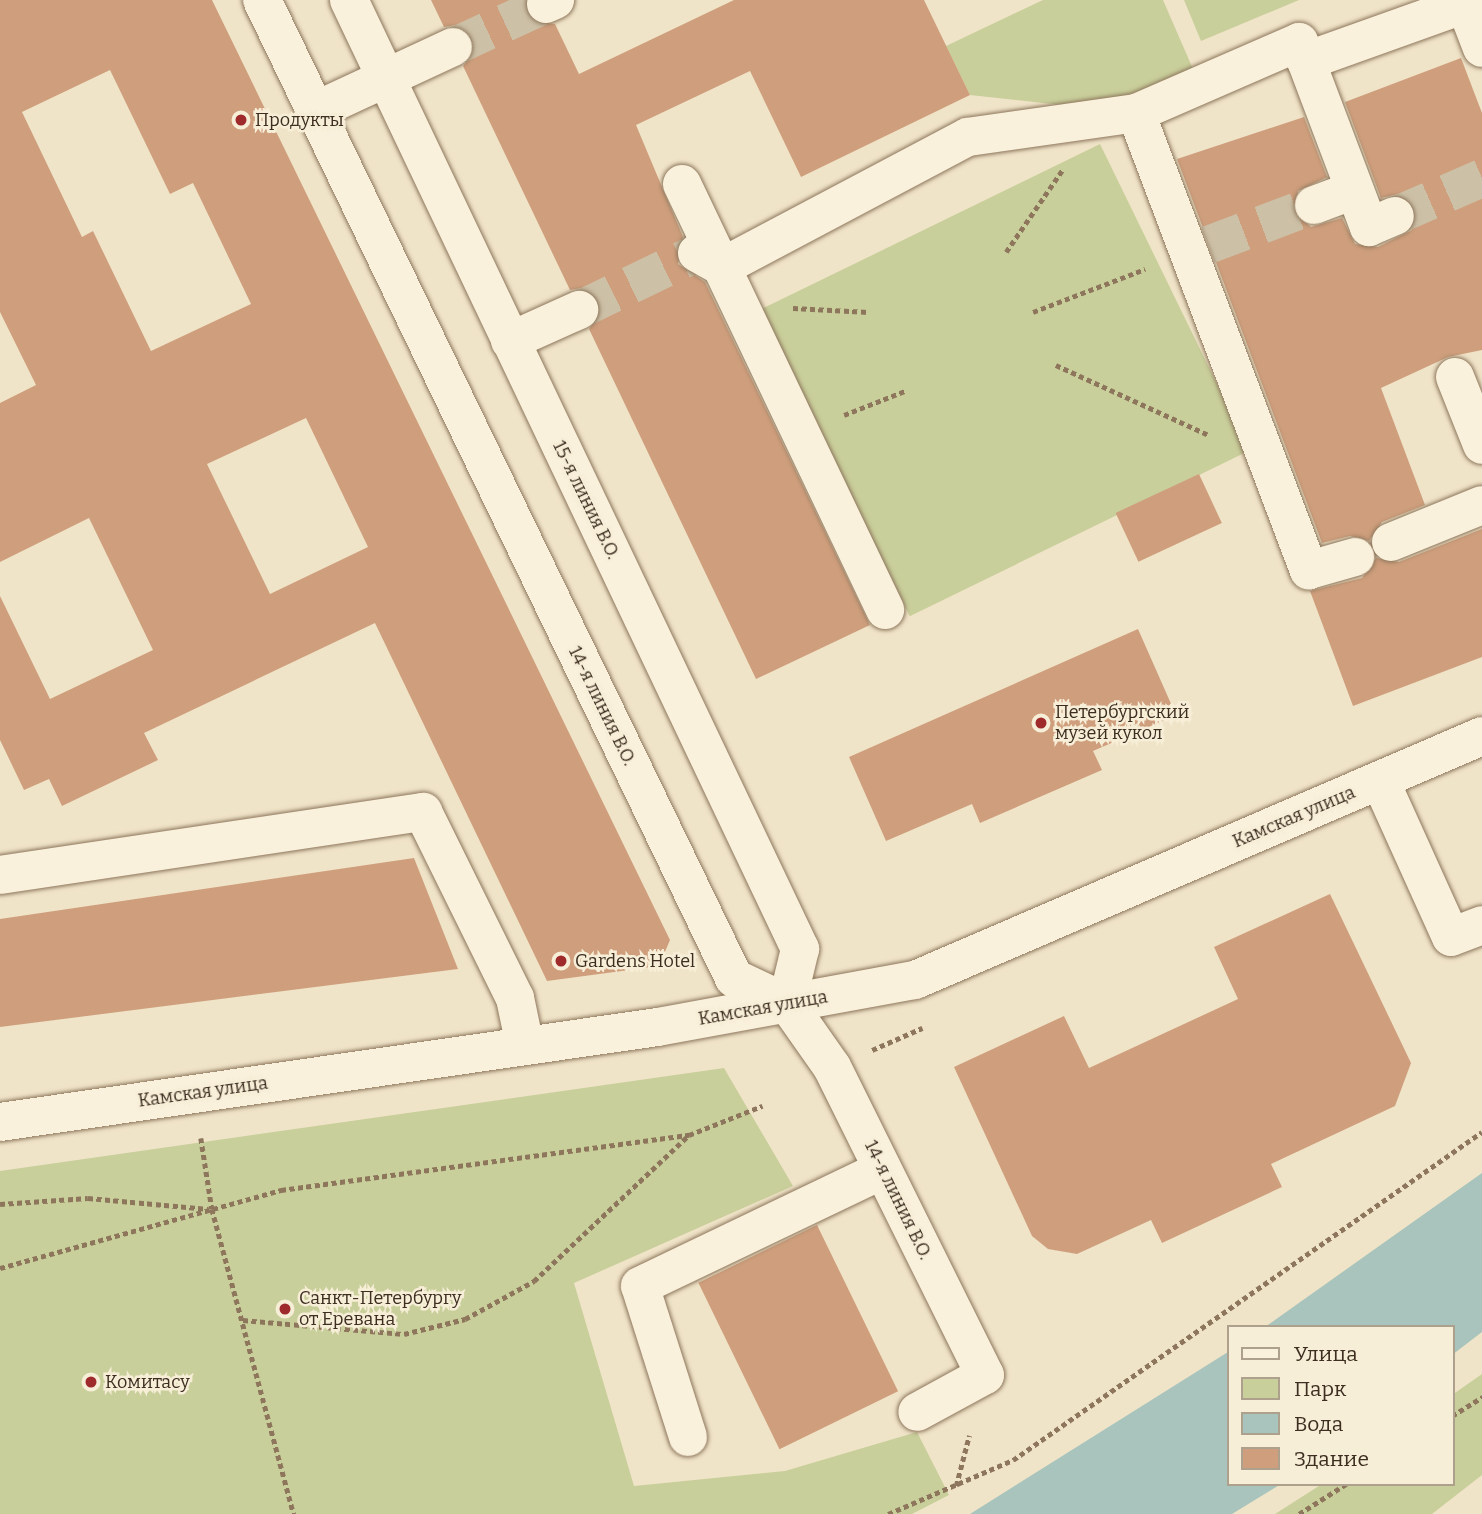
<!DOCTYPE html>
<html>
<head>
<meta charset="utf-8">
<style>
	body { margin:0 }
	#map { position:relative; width:1482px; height:1514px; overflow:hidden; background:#f0e4c8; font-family:Bitter,serif }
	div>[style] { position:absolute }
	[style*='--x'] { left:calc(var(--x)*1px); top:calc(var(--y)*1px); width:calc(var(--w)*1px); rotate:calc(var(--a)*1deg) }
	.green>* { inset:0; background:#c9cf9b; transform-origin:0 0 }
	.water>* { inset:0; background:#a9c4bc }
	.building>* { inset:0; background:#cf9f7d; transform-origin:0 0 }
	.minor-tunnel>* { height:38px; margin-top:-19px; transform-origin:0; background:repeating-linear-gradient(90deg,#ccc0a6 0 38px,transparent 0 57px) }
	.path>* { height:4.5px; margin-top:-2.25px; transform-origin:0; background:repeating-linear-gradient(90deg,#8d765c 0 5px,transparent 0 8.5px) }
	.roads { filter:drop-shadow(0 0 2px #8d765c) drop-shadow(0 0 2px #8d765c) }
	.minor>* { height:38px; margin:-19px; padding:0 19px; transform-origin:19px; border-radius:19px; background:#faf1dc }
	.dots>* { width:19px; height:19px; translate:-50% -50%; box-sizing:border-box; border:4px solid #f7eed8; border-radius:50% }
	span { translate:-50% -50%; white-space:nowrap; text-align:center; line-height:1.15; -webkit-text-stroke:5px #f7eed8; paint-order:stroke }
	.poi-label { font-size:18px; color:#3d2e20 }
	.left { translate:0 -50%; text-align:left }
	.street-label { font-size:18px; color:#3d2e20 }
	.legend { position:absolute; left:1227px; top:1325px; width:228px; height:161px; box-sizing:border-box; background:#f7eed8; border:2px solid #ada18e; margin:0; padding:9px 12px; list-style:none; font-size:21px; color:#3d2e20 }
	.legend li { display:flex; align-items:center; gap:14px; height:35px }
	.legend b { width:35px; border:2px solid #ada18e }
</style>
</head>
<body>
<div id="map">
	<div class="green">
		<div style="clip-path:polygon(1043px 0,1163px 0,1193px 69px,1099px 109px,970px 95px,946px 46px)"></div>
		<div style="clip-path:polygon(1184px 0,1299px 0,1201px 41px)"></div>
		<div style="left:1100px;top:144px;width:341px;height:378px;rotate:64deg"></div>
		<div style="clip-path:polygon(724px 1068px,793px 1186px,574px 1283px,634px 1486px,785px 1471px,917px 1432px,949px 1495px,912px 1514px,0 1514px,0 1171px)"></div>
		<div style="clip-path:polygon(1482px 1374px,1482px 1475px,1432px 1514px,1275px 1514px,1322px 1484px,1452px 1484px,1452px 1395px)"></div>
	</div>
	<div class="water">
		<div style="clip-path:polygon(1482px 1173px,1482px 1332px,1452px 1355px,1452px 1327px,1265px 1327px)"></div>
		<div style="clip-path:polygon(1228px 1352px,1228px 1484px,1281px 1484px,1232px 1514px,970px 1514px)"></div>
	</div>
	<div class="building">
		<div style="clip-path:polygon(evenodd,0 0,212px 0,670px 940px,659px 966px,547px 981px,375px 623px,144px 733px,158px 760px,62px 806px,49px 779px,24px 790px,0 740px,0 596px,50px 699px,153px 650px,89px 518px,0 562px,0 403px,36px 385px,0 312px,0 0,110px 70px,170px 194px,193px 183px,251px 304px,151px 351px,93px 231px,82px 237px,22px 112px,110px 70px,0 0,306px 418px,368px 547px,270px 594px,207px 464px,306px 418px)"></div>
		<div style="clip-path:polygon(431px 0,525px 0,533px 21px,555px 24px,579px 74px,734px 0,924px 0,970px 95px,801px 177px,750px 71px,636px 125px,683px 237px,678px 264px,705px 282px,870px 625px,756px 679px,589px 329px,601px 313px,599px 300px,582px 288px,570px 290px,463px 66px,475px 50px,472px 37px,456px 25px,444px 27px)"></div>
		<div style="clip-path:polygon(1461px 58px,1482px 113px,1482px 350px,1448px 357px,1381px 388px,1425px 505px,1382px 522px,1369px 541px,1350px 536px,1322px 543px,1177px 159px,1304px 117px,1327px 177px,1298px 191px,1294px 213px,1311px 227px,1342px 218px,1355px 244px,1378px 247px,1412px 230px,1415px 208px,1398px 194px,1381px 198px,1345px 102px)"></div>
		<div style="left:1199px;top:474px;width:54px;height:92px;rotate:65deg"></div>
		<div style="clip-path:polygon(1482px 529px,1482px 657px,1353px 706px,1310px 591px,1362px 578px,1376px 558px,1399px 562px)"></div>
		<div style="clip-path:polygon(1138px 629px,1176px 715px,1093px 751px,1102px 770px,980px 823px,972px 804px,886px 841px,849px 757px)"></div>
		<div style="clip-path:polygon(414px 858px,458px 969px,0 1027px,0 919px)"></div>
		<div style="clip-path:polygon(1330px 894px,1411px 1063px,1395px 1106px,1271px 1164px,1282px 1187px,1162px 1243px,1151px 1220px,1077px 1254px,1048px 1249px,1032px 1236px,954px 1067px,1064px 1016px,1089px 1068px,1238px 999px,1214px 947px)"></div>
		<div style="left:817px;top:1225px;width:185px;height:132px;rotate:64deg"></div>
	</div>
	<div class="minor-tunnel">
		<div style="--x:453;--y:47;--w:102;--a:-24.8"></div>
		<div style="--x:1395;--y:216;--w:95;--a:-23.6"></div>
		<div style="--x:1208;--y:245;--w:113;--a:-20.7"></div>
		<div style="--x:579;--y:310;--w:131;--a:-25.8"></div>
	</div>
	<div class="path">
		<div style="--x:1006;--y:252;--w:101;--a:-55.5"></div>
		<div style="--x:793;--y:308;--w:76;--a:3"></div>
		<div style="--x:1033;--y:312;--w:120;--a:-21"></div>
		<div style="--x:1056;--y:365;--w:168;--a:24.6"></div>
		<div style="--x:844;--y:415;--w:66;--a:-21.5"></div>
		<div style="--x:872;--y:1050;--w:55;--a:-23.7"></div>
		<div style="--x:201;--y:1138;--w:72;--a:81.2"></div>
		<div style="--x:212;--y:1209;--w:316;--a:75"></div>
		<div style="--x:0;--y:1204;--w:88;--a:-3.9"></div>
		<div style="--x:88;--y:1198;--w:121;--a:5.2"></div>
		<div style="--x:0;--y:1268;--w:292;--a:-15.5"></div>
		<div style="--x:281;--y:1190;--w:412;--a:-7.7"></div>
		<div style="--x:689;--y:1135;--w:79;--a:-21.7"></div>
		<div style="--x:243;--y:1320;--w:162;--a:5"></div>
		<div style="--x:404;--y:1334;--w:63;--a:-13.8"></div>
		<div style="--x:465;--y:1319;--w:79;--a:-28.8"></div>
		<div style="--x:534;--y:1281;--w:212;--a:-43.3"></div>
		<div style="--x:1452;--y:1416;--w:36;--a:-32"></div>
		<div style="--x:956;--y:1486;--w:52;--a:-75.4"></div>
		<div style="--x:888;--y:1514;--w:136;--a:-23.4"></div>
		<div style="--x:1013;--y:1460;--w:572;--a:-34.97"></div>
		<div style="--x:1299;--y:1514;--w:56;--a:-32.6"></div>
	</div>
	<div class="roads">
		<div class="minor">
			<div style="--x:262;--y:0;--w:1086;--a:64.24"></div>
			<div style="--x:734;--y:978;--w:59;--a:25.3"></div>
			<div style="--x:787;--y:1003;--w:78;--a:54.9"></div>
			<div style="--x:832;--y:1067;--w:344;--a:63.6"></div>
			<div style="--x:985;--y:1375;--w:77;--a:151.4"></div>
			<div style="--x:349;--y:0;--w:1051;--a:64.58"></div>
			<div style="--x:800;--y:949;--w:56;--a:103.5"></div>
			<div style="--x:546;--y:4;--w:10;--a:-24"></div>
			<div style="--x:1306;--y:61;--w:169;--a:-19.7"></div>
			<div style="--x:1465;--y:4;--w:47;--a:68.9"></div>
			<div style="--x:315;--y:111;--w:152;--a:-24.9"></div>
			<div style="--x:1136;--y:113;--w:489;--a:69.3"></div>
			<div style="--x:1309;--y:570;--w:48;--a:-15.8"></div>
			<div style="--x:682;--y:184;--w:472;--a:64.5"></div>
			<div style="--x:1314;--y:205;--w:43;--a:-20.6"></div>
			<div style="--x:697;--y:253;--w:29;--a:29"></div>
			<div style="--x:722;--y:267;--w:278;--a:-27.9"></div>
			<div style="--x:968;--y:137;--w:170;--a:-8.1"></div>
			<div style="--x:1136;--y:113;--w:178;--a:-23.5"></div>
			<div style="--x:1299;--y:42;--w:198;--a:69.3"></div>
			<div style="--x:1369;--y:227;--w:28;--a:-23"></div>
			<div style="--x:510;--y:341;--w:76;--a:-24.2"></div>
			<div style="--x:1455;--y:377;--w:73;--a:68.3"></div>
			<div style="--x:1391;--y:542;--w:98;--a:-22.1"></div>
			<div style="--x:1380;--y:780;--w:172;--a:65.7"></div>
			<div style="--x:1451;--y:937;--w:33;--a:-21"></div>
			<div style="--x:0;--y:875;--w:428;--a:-8.5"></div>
			<div style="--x:423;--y:812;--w:208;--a:63.7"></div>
			<div style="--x:515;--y:998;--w:49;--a:78.2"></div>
			<div style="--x:0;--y:1122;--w:665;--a:-8.22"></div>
			<div style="--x:658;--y:1027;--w:261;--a:-10.4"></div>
			<div style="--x:915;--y:980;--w:617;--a:-23.28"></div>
			<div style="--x:688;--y:1437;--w:158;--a:-107.6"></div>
			<div style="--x:640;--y:1286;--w:268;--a:-25.6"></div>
		</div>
	</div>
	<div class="dots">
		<div style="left:241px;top:120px;background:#9e2a2b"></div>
		<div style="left:1041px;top:723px;background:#9e2a2b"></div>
		<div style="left:561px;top:961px;background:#9e2a2b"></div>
		<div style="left:285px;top:1309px;background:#9e2a2b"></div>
		<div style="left:91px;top:1382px;background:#9e2a2b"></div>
	</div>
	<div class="poi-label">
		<span class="left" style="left:255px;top:120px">Продукты</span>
		<span class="left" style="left:1055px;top:723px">Петербургский<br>музей кукол</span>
		<span class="left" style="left:575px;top:961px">Gardens Hotel</span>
		<span class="left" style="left:299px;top:1309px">Санкт-Петербургу<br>от Еревана</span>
		<span class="left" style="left:105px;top:1382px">Комитасу</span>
	</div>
	<div class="street-label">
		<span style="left:586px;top:500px;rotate:64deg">15-я линия В.О.</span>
		<span style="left:602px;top:706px;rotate:64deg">14-я линия В.О.</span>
		<span style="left:1294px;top:817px;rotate:-23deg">Камская улица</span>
		<span style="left:763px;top:1008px;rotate:-10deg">Камская улица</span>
		<span style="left:203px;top:1092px;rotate:-8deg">Камская улица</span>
		<span style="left:898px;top:1200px;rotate:64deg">14-я линия В.О.</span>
	</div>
	<ul class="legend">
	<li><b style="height:9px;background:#faf1dc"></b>Улица</li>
	<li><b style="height:19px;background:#c9cf9b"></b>Парк</li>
	<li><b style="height:19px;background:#a9c4bc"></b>Вода</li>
	<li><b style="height:19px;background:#cf9f7d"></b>Здание</li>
	</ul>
</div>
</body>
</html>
